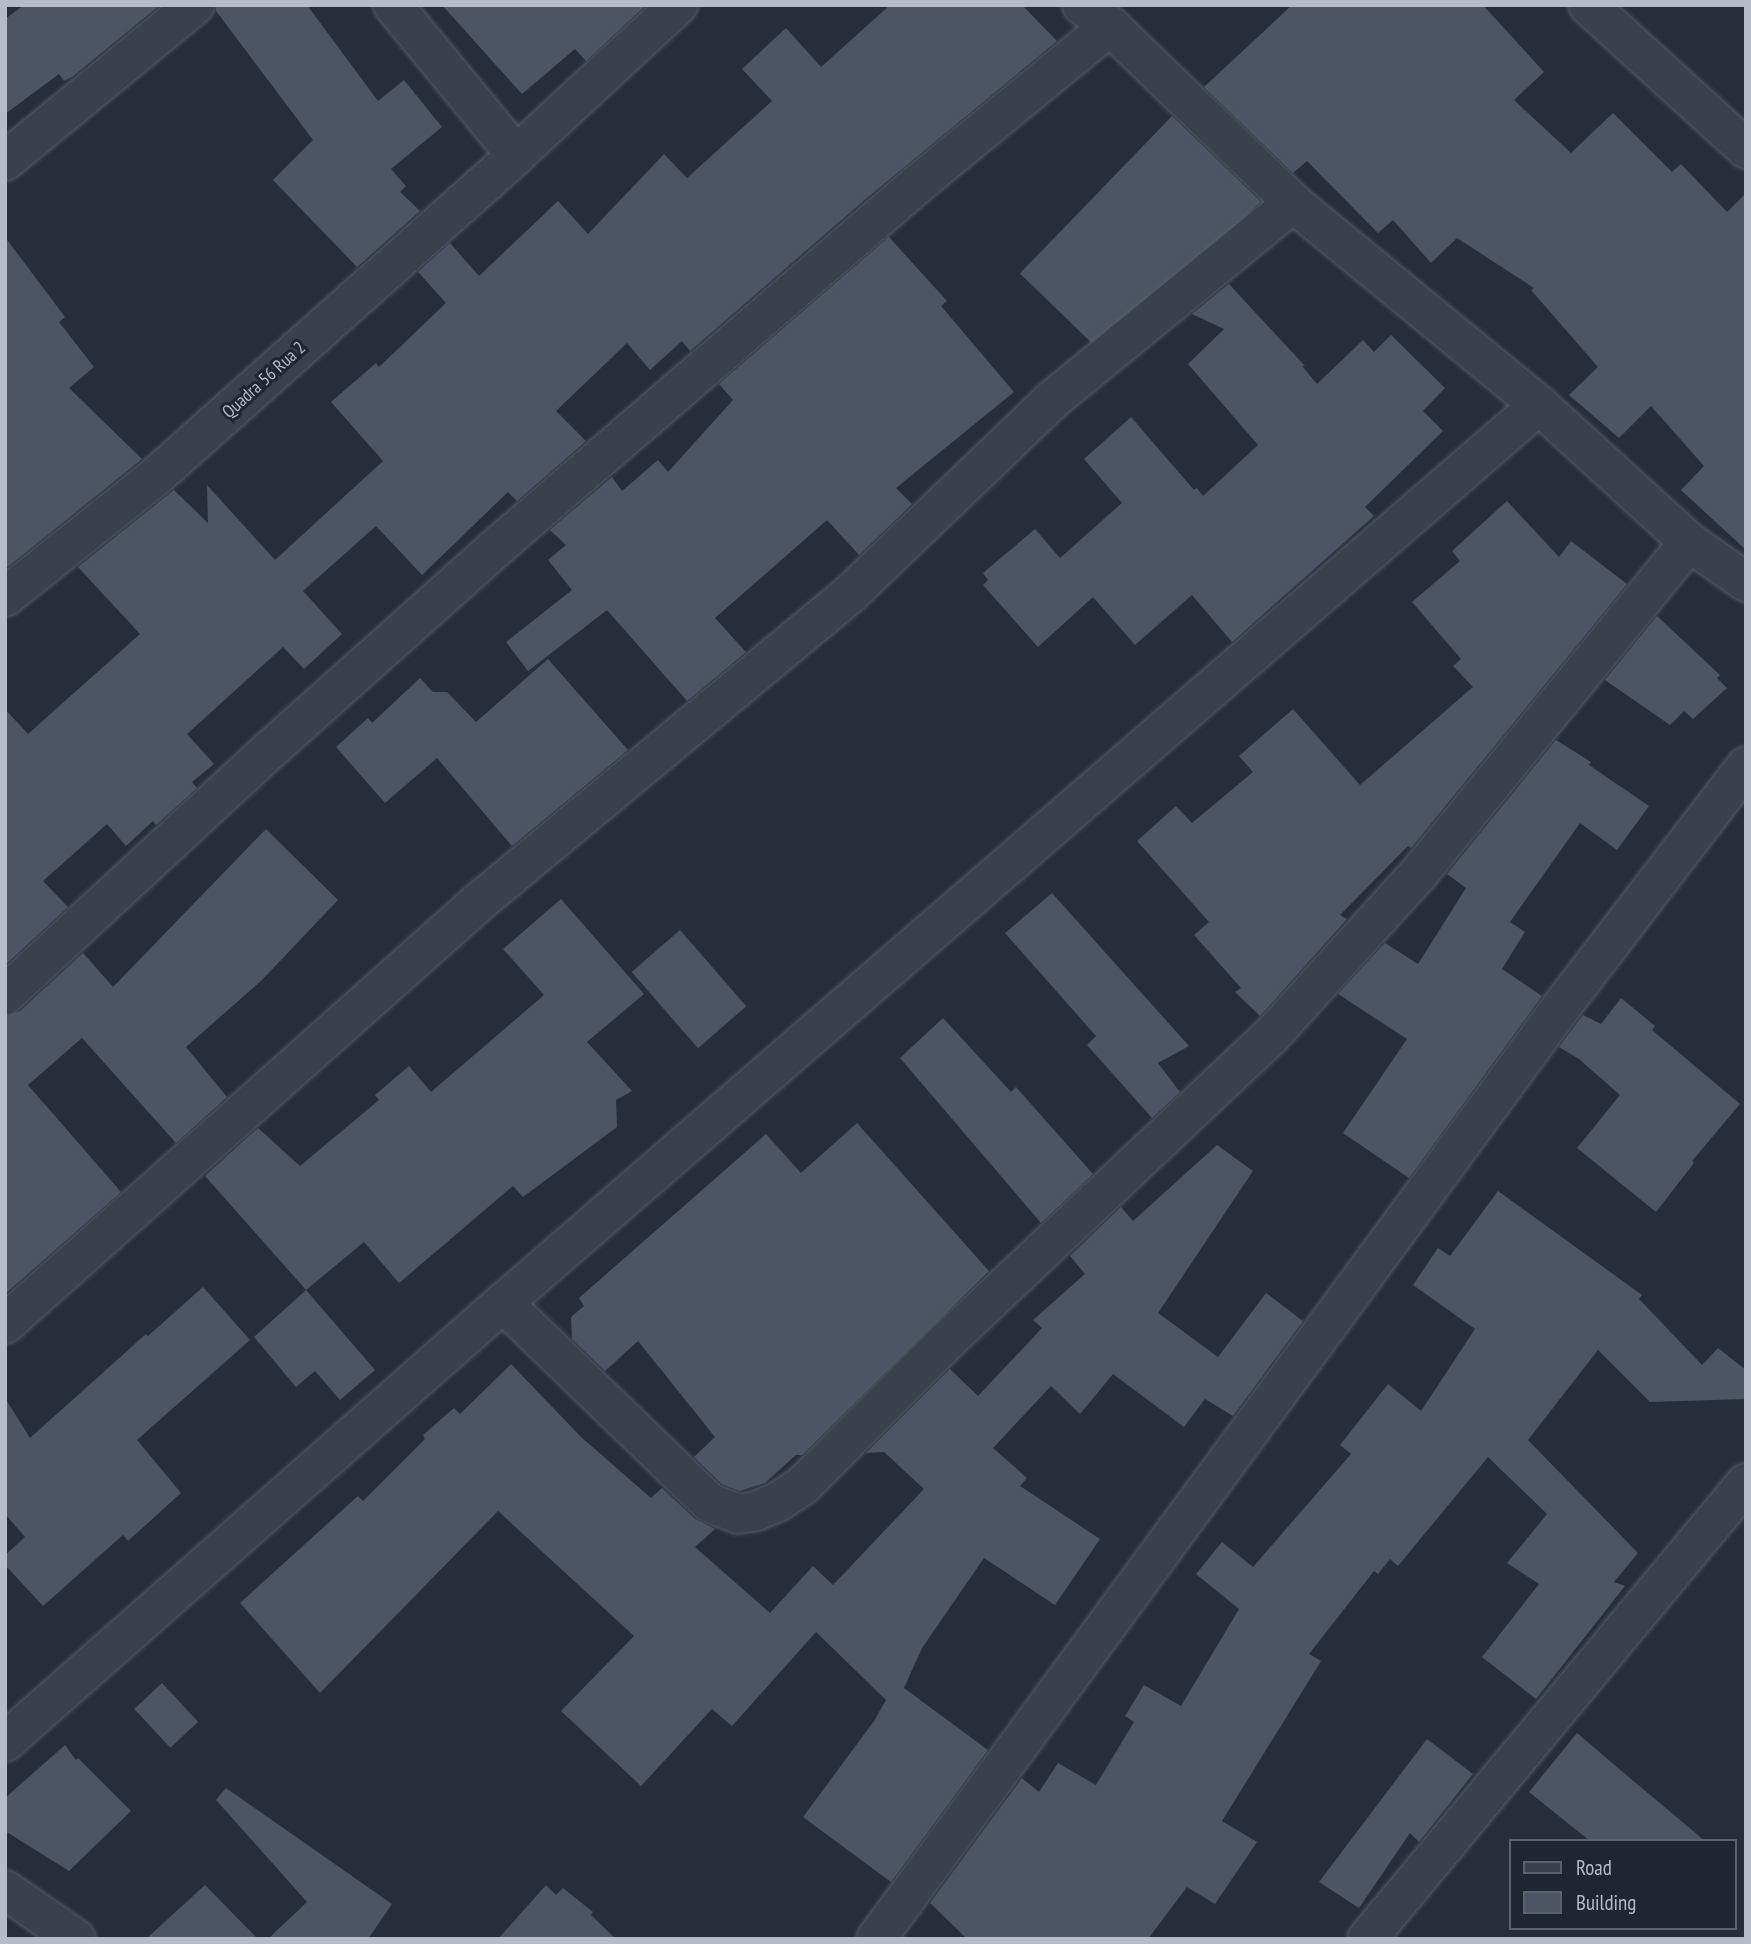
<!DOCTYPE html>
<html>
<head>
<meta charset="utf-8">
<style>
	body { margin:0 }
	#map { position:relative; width:1751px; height:1944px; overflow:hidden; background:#272d3b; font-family:"PT Sans Narrow",sans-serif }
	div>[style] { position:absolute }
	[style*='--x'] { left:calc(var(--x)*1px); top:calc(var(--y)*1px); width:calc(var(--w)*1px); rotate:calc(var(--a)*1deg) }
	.building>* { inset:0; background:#4d5565; transform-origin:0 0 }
	.roads { filter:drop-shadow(0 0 2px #555b67) drop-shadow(0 0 2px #555b67) }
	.street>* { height:38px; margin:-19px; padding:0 19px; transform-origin:19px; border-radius:19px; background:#3a404c }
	span { translate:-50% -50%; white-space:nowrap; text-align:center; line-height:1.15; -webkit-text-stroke:6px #1f2531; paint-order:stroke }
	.street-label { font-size:18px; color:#b6bbc7 }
	.frame { position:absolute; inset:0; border:7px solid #b6bbc7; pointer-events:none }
	.legend { position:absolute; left:1509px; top:1839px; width:228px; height:91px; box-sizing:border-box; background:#1f2531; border:2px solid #5b616d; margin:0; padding:9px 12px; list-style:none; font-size:21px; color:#b6bbc7 }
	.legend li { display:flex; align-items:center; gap:14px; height:35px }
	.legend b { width:35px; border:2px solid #5b616d }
</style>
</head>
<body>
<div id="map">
	<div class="building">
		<div style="clip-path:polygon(24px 5px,160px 5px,72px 77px,64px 81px,59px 74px,5px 114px,5px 19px)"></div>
		<div style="clip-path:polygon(216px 5px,307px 5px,378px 101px,404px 80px,442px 127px,391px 169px,406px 186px,400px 192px,420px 211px,357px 267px,273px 180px,313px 140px,216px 11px)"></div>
		<div style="clip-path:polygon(442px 5px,646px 5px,586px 61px,575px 49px,522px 94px)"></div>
		<div style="clip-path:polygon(890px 5px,1022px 5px,1057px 41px,868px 197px,690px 351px,682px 341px,650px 370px,627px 343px,556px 411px,586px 441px,517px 501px,508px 492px,422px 575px,376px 526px,303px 591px,342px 634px,304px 669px,283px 647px,187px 734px,214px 764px,192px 782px,197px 788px,156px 825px,153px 821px,126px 846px,107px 824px,43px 881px,68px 907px,5px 965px,5px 709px,28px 734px,140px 634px,78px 567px,174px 490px,208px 523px,207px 485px,275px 560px,383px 461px,331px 402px,376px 363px,379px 367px,446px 303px,418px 272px,450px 243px,479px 276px,558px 201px,588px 234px,664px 154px,687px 178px,772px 101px,742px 69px,786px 28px,821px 67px)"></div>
		<div style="clip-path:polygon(1292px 5px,1483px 5px,1544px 72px,1514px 100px,1571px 153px,1613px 113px,1672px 172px,1681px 164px,1727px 212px,1746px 193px,1746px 550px,1681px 490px,1704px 466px,1651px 406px,1619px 438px,1569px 395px,1598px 367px,1531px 290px,1534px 288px,1457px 238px,1431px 263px,1393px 220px,1378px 233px,1307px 161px,1293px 173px,1204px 87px)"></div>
		<div style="left:1172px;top:116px;width:123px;height:219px;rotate:44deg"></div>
		<div style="clip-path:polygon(5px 237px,65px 317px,59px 322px,94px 367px,69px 388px,142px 459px,5px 569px)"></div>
		<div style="clip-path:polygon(889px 237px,947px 301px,941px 306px,1014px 392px,896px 488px,912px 504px,859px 555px,827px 520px,715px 618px,746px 652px,687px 701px,607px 610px,528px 671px,506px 642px,572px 590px,548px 560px,566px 545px,550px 530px,612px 477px,622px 491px,658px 460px,668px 472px,733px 400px,719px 384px)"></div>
		<div style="clip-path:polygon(1229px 284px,1305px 366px,1302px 366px,1317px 384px,1363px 340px,1374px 352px,1391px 335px,1445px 388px,1423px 411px,1443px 431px,1365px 507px,1374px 516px,1232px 642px,1192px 595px,1135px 645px,1093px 597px,1038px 647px,983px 585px,988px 580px,983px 573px,1035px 529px,1060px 558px,1122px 503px,1084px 459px,1131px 417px,1194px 490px,1197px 488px,1203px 496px,1258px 445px,1188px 364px,1224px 329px,1192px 314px)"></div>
		<div style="clip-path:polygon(1507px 501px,1559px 557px,1571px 541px,1627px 584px,1411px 848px,1408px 846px,1340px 915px,1347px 919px,1260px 1016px,1235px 992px,1241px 988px,1194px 935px,1209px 922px,1137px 841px,1176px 806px,1192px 823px,1253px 772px,1239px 756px,1293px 709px,1360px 785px,1473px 687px,1453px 666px,1461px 659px,1412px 602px,1460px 561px,1452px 551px)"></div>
		<div style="clip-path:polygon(1657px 616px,1720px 675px,1717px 678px,1727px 688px,1693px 719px,1684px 711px,1670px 725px,1605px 680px)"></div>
		<div style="clip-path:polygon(548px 659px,628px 750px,512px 846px,437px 758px,385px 803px,336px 747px,368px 718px,372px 723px,420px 678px,433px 692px,447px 692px,476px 722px)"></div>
		<div style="clip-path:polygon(1556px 740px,1591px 762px,1589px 765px,1649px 806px,1617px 850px,1580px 823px,1510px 922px,1525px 932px,1502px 969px,1542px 996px,1409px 1178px,1343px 1133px,1407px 1039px,1338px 994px,1385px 943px,1418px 964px,1466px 888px,1447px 874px)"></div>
		<div style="clip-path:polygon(266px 829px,338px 900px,262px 980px,186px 1047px,227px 1097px,176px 1143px,82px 1038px,28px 1085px,121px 1192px,5px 1294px,5px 1016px,20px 1011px,83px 953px,113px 987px)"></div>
		<div style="clip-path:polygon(1052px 893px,1189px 1046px,1158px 1063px,1180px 1092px,1152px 1118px,1087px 1045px,1096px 1036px,1005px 933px)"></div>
		<div style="clip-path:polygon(561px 899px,644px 994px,587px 1042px,632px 1091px,616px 1100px,617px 1127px,523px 1197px,513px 1186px,399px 1283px,364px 1242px,306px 1290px,375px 1370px,340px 1400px,315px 1371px,296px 1387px,254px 1337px,306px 1290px,205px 1176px,258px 1128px,300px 1166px,379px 1100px,375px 1095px,409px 1066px,431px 1092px,544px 995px,503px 949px)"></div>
		<div style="left:680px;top:930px;width:101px;height:64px;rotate:49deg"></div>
		<div style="clip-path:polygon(1621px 998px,1655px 1026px,1652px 1030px,1740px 1104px,1692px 1161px,1694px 1163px,1656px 1212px,1577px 1148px,1620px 1095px,1579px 1059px,1559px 1047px,1583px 1015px,1601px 1024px)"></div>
		<div style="clip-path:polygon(943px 1018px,1011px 1092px,1016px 1087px,1093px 1174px,1041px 1223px,900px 1058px)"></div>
		<div style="clip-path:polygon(857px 1123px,989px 1271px,802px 1455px,796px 1455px,765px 1483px,740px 1491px,722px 1484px,694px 1457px,715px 1437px,638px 1341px,605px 1371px,572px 1339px,571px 1317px,584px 1306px,579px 1298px,766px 1134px,801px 1173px)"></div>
		<div style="clip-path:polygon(1217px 1145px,1253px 1171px,1158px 1313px,1218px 1357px,1266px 1293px,1303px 1321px,1233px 1416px,1205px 1399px,1184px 1427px,1113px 1374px,1080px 1414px,1051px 1386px,993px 1448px,1027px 1478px,1020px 1486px,1100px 1539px,1055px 1605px,984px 1558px,922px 1648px,904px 1688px,988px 1750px,891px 1882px,803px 1817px,874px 1721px,886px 1700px,816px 1632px,732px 1726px,712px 1709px,641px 1786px,561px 1711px,634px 1636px,498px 1511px,320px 1693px,240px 1603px,358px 1496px,363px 1501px,425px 1439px,423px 1435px,454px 1408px,460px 1414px,511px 1364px,581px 1437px,651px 1498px,662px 1488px,695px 1519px,715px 1529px,695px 1547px,770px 1613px,813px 1566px,833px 1585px,924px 1489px,884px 1452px,866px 1453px,950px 1369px,978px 1396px,1042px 1328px,1033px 1320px,1085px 1274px,1070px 1256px,1121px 1207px,1133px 1221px)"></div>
		<div style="clip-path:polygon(1498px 1191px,1642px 1295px,1639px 1299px,1702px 1365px,1718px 1348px,1746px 1370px,1746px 1399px,1650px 1402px,1598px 1350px,1528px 1440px,1638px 1553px,1614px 1582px,1625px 1586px,1536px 1699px,1482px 1657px,1539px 1584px,1507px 1563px,1547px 1514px,1488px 1457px,1398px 1566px,1390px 1559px,1378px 1574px,1374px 1571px,1309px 1654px,1321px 1661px,1222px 1821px,1257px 1842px,1215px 1904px,1187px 1887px,1148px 1939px,967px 1939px,930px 1903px,1022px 1778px,1039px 1792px,1058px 1763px,1096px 1785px,1134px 1722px,1125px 1716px,1144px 1685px,1181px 1706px,1239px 1609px,1196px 1574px,1222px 1542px,1253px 1567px,1351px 1454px,1340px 1445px,1388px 1384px,1421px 1411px,1475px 1329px,1413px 1285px,1438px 1248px,1450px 1256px)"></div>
		<div style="clip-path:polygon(203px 1287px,250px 1340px,137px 1440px,181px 1493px,128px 1541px,123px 1535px,43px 1606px,5px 1565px,5px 1555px,25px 1537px,5px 1514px,5px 1398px,30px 1438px,146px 1334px,148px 1336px)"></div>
		<div style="left:162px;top:1683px;width:53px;height:38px;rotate:47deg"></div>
		<div style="clip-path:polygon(1577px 1733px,1624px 1773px,1705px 1841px,1590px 1841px,1529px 1792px)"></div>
		<div style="clip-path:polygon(1427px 1739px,1473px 1774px,1419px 1842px,1410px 1833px,1359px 1908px,1319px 1882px)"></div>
		<div style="clip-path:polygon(65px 1745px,76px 1760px,78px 1758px,131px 1811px,69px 1871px,5px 1831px,5px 1798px)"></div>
		<div style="clip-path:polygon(226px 1788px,392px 1904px,368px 1939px,268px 1939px,307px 1902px,216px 1800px)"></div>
		<div style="clip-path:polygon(205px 1885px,258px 1939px,146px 1939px)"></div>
		<div style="clip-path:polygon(546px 1885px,556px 1895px,563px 1888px,593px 1912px,591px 1915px,616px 1939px,498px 1939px)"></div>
	</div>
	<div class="roads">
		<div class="street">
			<div style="--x:393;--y:5;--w:194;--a:50.6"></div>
			<div style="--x:1082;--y:5;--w:35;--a:37"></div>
			<div style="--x:1110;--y:26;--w:255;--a:44"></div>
			<div style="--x:1293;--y:203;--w:318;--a:39.4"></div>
			<div style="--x:1539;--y:405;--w:203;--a:42.4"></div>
			<div style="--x:1689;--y:542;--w:70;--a:35.1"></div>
			<div style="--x:1588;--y:5;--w:214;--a:42.3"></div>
			<div style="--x:5;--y:161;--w:246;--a:-39.4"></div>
			<div style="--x:5;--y:597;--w:191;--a:-38.6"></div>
			<div style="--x:154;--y:478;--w:485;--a:-41.7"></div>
			<div style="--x:516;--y:155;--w:221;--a:-42.8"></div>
			<div style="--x:5;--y:995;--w:362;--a:-42.8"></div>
			<div style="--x:271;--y:749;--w:303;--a:-41.8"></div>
			<div style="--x:497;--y:547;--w:559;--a:-40.79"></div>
			<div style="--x:920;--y:182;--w:246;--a:-39.4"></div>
			<div style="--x:503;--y:1303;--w:288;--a:44"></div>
			<div style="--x:710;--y:1503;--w:30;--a:21"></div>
			<div style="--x:738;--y:1514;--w:18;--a:-9"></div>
			<div style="--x:756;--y:1511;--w:25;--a:-23"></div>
			<div style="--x:779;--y:1501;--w:27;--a:-33"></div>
			<div style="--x:802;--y:1486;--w:204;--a:-45"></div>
			<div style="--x:946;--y:1342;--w:445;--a:-43.3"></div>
			<div style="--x:1270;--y:1037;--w:223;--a:-47.7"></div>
			<div style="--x:1420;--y:872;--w:426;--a:-50.8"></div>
			<div style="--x:5;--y:1324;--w:635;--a:-41.68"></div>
			<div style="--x:479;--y:902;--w:482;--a:-39.7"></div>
			<div style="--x:850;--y:594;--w:279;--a:-43.8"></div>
			<div style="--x:1051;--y:401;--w:313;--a:-39.3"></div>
			<div style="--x:5;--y:1742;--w:664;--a:-41.4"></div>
			<div style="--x:503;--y:1303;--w:1371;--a:-40.92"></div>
			<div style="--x:5;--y:1890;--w:86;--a:34.6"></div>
			<div style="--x:876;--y:1939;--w:1158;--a:-53.67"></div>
			<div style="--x:1562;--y:1006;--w:302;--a:-52.5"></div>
			<div style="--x:1367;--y:1939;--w:593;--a:-50.27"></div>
		</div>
	</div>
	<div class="street-label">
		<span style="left:264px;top:380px;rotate:-42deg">Quadra 56 Rua 2</span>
	</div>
	<div class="frame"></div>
	<ul class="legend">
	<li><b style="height:9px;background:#3a404c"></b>Road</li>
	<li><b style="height:19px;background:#4d5565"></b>Building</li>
	</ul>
</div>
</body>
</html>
